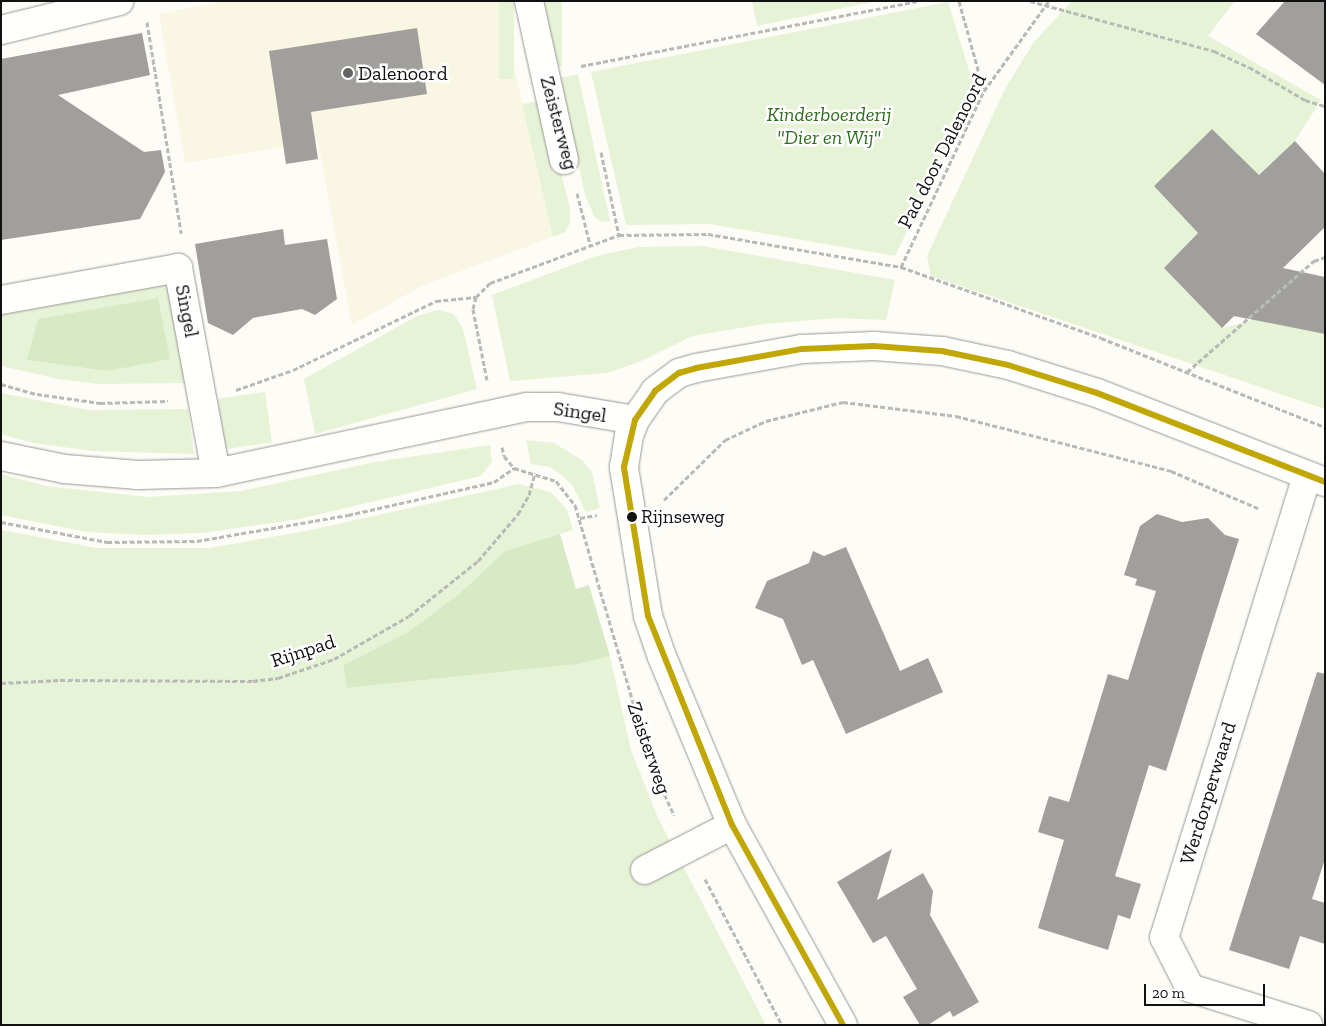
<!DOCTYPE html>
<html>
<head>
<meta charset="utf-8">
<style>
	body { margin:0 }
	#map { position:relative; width:1326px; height:1026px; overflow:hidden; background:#fdfcf7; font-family:"Zilla Slab",serif }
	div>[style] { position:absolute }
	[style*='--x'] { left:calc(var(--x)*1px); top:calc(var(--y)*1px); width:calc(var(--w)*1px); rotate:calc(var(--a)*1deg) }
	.farmland>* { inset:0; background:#f9f7e4 }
	.green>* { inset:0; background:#e7f3d7; transform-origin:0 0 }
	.forest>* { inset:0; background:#d8eac5 }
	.building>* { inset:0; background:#a19f9c }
	.path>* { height:3px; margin-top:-1.5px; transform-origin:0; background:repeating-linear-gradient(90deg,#b9b9b8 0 5px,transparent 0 7.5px) }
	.roads { filter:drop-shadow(0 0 1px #979795) drop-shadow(0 0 1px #979795) }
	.minor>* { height:28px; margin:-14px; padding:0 14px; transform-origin:14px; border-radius:14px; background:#fffffe }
	.bus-1>* { height:6px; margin:-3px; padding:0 3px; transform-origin:3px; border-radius:3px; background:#c1a704 }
	.dots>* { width:14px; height:14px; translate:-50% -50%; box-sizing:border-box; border:2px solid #fff; border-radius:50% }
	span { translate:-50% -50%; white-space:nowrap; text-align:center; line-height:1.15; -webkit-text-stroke:5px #fff; paint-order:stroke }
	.bus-label { font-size:19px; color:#111 }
	.left { translate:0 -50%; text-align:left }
	.poi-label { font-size:20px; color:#111 }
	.park-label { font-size:20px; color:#2f6b1f; font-style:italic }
	.street-label { font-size:20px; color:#111 }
	.frame { position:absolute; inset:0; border:2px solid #111; pointer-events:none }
	.scale { position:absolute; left:1144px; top:984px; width:121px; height:22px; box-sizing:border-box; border:2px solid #111; border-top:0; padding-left:6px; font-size:15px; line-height:18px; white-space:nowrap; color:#111; -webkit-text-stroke:4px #fff; paint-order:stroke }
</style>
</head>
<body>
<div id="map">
	<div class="farmland">
		<div style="clip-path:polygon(222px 1px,499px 1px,553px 237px,424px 285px,352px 325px,318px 142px,185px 163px,159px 14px)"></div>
	</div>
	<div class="green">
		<div style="left:499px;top:1px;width:15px;height:78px"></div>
		<div style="left:542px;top:1px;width:20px;height:66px"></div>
		<div style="clip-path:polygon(752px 1px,877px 1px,757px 26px)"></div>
		<div style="clip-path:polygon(1072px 1px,1235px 1px,1208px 36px,1321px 100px,1295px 141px,1259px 175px,1212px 129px,1154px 186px,1198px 233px,1164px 268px,1222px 328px,1272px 315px,1325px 334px,1325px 409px,931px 276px,927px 256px,1006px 87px,1034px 42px)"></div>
		<div style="clip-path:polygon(948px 2px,975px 90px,895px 256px,710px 224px,626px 225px,591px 72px)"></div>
		<div style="clip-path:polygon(578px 74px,610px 221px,601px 222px,594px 216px,585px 195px,560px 78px)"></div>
		<div style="clip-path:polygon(537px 101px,553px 173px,561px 172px,570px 209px,570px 223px,565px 232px,553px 237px,522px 104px)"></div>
		<div style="clip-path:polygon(703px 246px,895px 280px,886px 320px,837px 318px,764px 324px,692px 336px,639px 362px,607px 373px,510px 381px,492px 295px,596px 256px,639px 247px)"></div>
		<div style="clip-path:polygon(evenodd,168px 282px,189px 383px,98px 384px,59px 379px,1px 366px,1px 311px,168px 282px,38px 319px,107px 371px,28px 360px,38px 319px)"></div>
		<div style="clip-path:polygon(438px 310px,454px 314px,463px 329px,477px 389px,315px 434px,304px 379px,417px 316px)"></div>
		<div style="left:265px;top:392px;width:51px;height:48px;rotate:82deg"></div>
		<div style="clip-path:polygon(1px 393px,88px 410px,188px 409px,194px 454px,92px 451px,33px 443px,1px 434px)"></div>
		<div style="clip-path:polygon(526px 440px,554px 443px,582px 460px,592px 472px,600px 508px,586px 512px,572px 485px,561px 475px,550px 467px,531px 464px)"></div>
		<div style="clip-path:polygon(490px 445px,492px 461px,481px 476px,299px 519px,203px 533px,144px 535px,87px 532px,1px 515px,1px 474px,46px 486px,148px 497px,241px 491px,375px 462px)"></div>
		<div style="clip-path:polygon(519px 484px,551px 492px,567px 510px,573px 530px,505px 551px,460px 593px,408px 632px,343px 665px,348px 688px,579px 664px,610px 656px,631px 750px,658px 818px,766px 1025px,1px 1025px,1px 530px,97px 548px,209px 548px,306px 531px)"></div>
	</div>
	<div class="forest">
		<div style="clip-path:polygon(158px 298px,170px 359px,107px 371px,27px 360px,38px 319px)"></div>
		<div style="clip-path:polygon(560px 534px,576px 589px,589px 585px,610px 656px,579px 664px,347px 688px,343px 665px,408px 632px,460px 593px,505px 551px)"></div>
	</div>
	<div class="building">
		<div style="clip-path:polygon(1285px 1px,1325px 1px,1325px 85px,1256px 34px)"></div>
		<div style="clip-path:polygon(417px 28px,427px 94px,311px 112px,318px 159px,286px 164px,269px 51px)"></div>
		<div style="clip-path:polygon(142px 33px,150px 75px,58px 95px,144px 152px,161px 150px,165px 172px,140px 219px,1px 240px,1px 59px)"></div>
		<div style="clip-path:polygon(1212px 129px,1259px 175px,1295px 141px,1325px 174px,1325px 227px,1283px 268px,1325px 277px,1325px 334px,1234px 316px,1222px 328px,1164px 268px,1198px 233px,1154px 186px)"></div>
		<div style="clip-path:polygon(283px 229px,285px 245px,327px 239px,337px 299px,315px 315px,302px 309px,253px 318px,233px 335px,208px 323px,195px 244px)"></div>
		<div style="clip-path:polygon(1157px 514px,1182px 522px,1208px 518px,1225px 535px,1239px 539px,1166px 771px,1149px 765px,1115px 876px,1141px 884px,1130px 919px,1118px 915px,1108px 950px,1038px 928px,1064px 840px,1038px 832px,1049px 796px,1069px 802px,1108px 674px,1128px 680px,1156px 591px,1135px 585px,1137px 579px,1124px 575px,1140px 526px)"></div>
		<div style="clip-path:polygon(846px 547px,900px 671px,928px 658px,943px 692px,846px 734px,813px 660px,802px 665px,783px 619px,755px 608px,767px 581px,809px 563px,813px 551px,824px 556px)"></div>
		<div style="clip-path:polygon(1317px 672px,1325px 674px,1325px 859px,1312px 899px,1325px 903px,1325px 944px,1300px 936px,1289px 969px,1229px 950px)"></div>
		<div style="clip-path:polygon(892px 849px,877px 900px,923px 873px,933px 891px,930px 915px,979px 1002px,953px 1017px,950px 1011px,928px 1025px,920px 1025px,903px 997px,917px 989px,886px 936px,873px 943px,837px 882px)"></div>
	</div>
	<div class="path">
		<div style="--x:959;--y:1;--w:93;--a:74.5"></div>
		<div style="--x:1030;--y:1;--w:191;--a:15.2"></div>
		<div style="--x:1214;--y:51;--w:38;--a:25"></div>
		<div style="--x:1249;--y:67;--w:65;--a:30.5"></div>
		<div style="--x:1305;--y:100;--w:21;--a:17"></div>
		<div style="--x:147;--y:22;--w:214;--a:80.8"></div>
		<div style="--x:581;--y:66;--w:343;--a:-10.9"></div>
		<div style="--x:601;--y:152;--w:85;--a:77.8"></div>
		<div style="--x:577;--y:193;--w:53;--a:75.7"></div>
		<div style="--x:901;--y:267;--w:195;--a:-64.8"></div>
		<div style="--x:984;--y:91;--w:111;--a:-54.2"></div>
		<div style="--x:1187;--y:372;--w:169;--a:-41.2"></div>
		<div style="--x:1314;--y:261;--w:12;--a:-20"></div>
		<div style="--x:487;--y:380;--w:72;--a:-101.2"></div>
		<div style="--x:473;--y:309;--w:12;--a:-76"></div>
		<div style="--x:476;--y:297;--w:20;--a:-45"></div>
		<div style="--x:490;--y:283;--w:138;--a:-20.4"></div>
		<div style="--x:619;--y:235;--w:89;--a:-0.6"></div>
		<div style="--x:708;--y:234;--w:196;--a:9.7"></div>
		<div style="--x:901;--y:267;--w:212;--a:19.5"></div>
		<div style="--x:1101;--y:338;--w:241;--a:21.7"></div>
		<div style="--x:1;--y:384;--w:37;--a:16"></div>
		<div style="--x:37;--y:394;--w:64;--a:8.1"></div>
		<div style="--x:100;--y:403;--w:68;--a:-1.7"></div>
		<div style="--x:236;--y:390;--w:60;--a:-19.3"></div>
		<div style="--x:293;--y:370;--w:159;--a:-25.8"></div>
		<div style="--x:436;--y:301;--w:40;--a:-5.7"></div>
		<div style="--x:502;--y:447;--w:9;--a:77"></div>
		<div style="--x:504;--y:456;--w:16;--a:50"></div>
		<div style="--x:514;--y:468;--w:44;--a:17.2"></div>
		<div style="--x:556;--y:481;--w:31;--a:52"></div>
		<div style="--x:575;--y:505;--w:273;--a:73.6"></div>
		<div style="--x:652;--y:767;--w:53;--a:65.4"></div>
		<div style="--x:664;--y:500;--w:86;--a:-44.5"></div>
		<div style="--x:725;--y:440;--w:45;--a:-24.9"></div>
		<div style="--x:766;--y:421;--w:79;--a:-13.9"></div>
		<div style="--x:843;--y:402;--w:114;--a:7.1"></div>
		<div style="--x:956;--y:416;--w:222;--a:14.3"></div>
		<div style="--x:1171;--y:471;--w:97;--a:23.1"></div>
		<div style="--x:580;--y:518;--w:17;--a:-10"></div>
		<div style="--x:1;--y:522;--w:108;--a:10.7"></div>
		<div style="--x:107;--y:542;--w:90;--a:-0.6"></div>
		<div style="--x:197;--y:541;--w:153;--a:-9.8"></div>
		<div style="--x:348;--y:515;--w:150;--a:-12.7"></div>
		<div style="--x:494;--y:482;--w:24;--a:-35"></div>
		<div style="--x:1;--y:683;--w:59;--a:-2.9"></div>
		<div style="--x:60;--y:680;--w:193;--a:0.3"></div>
		<div style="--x:253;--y:681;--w:25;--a:-7"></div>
		<div style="--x:278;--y:678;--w:59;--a:-18.7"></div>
		<div style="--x:334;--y:659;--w:86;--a:-29.8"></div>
		<div style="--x:409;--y:616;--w:88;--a:-38.6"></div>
		<div style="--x:478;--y:561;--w:62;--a:-49.6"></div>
		<div style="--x:518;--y:514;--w:22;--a:-60"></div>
		<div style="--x:529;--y:495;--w:23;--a:-75"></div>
		<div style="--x:705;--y:879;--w:165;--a:62.2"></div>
	</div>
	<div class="roads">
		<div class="minor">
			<div style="--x:529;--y:1;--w:163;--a:77.6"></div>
			<div style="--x:1;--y:30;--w:122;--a:-13.8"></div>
			<div style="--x:1;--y:300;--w:180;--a:-10.2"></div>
			<div style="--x:178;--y:268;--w:208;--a:79.5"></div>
			<div style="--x:1;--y:456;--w:65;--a:11.5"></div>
			<div style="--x:65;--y:469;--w:73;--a:4.7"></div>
			<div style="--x:138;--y:475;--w:78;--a:-1.5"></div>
			<div style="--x:216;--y:473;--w:318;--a:-12"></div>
			<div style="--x:527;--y:407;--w:31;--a:0"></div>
			<div style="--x:558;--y:407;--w:78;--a:9.6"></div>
			<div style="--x:1307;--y:476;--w:483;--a:107.2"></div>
			<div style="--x:1164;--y:937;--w:57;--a:63"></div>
			<div style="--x:1190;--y:988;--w:124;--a:17.4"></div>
			<div style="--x:645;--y:870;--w:98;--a:-27.3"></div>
			<div style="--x:843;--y:1025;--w:229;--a:-119"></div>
			<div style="--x:732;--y:825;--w:182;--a:-112.6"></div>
			<div style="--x:662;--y:657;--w:43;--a:-108.9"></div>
			<div style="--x:648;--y:616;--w:151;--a:-99.2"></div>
			<div style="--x:624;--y:467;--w:32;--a:-81"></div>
			<div style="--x:629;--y:435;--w:16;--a:-68"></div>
			<div style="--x:635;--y:420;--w:35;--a:-55"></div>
			<div style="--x:655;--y:391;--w:30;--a:-37"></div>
			<div style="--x:679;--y:373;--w:18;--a:-16"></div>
			<div style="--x:696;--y:368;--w:108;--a:-10.2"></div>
			<div style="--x:802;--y:349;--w:72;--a:-2.4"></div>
			<div style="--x:874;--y:346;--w:68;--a:4.2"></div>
			<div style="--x:942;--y:351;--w:67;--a:12"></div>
			<div style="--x:1008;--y:365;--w:93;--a:17.5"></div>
			<div style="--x:1097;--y:393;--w:245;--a:21.3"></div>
		</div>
	</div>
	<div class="bus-1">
		<div style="--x:843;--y:1025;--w:229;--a:-119"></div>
		<div style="--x:732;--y:825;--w:225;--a:-111.9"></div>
		<div style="--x:648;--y:616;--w:151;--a:-99.2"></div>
		<div style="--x:624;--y:467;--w:48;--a:-76.8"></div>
		<div style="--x:635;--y:420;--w:35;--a:-55"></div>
		<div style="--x:655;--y:391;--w:30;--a:-37"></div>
		<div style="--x:679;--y:373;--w:18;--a:-16"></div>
		<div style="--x:696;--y:368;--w:108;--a:-10.2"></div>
		<div style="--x:802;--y:349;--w:72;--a:-2.4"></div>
		<div style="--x:874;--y:346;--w:68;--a:4.2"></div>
		<div style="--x:942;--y:351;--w:67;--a:12"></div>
		<div style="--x:1008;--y:365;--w:93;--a:17.5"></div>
		<div style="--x:1097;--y:393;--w:245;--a:21.3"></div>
	</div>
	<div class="dots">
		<div style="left:348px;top:73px;background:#646362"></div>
		<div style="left:632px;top:517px;background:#111"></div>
	</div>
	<div class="bus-label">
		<span class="left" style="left:641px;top:517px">Rijnseweg</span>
	</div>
	<div class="poi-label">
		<span class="left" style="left:358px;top:73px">Dalenoord</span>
	</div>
	<div class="park-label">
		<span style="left:829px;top:126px">Kinderboerderij<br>"Dier en Wij"</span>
	</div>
	<div class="street-label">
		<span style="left:559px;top:123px;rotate:75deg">Zeisterweg</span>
		<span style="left:942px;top:151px;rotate:-63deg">Pad door Dalenoord</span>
		<span style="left:187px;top:311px;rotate:79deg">Singel</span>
		<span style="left:580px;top:412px;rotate:8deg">Singel</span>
		<span style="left:303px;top:651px;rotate:-18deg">Rijnpad</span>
		<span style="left:649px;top:748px;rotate:71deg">Zeisterweg</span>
		<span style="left:1208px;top:793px;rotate:-73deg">Werdorperwaard</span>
	</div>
	<div class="frame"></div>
	<div class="scale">20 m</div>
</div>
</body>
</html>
